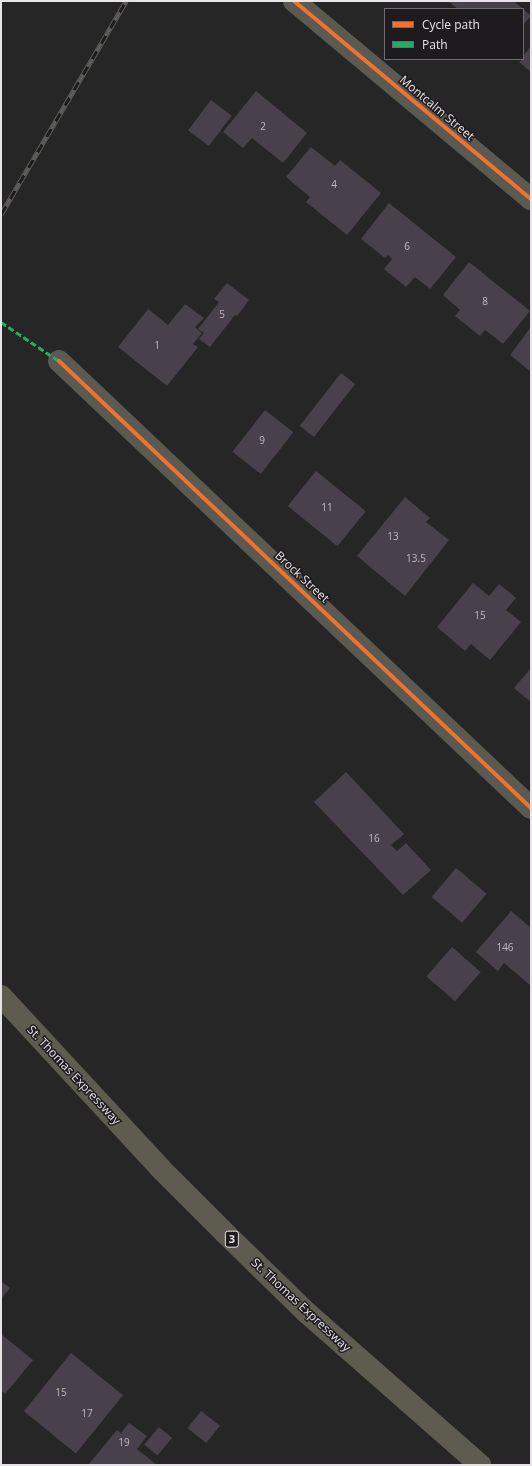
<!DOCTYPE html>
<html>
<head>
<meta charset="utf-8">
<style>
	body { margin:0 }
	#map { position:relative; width:532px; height:1466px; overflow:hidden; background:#262626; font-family:"Open Sans",sans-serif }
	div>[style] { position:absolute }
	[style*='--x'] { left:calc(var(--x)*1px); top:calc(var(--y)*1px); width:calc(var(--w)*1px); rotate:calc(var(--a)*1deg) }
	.building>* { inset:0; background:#48404a; transform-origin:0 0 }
	.minor>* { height:22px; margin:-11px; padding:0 11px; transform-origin:11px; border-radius:11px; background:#5a5952 }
	.motorway>* { height:22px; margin:-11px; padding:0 11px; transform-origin:11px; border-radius:11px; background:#5d5c4f }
	.rail>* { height:4.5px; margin-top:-2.25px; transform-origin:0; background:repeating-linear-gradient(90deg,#1d1b1e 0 9px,#5e5d59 0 18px); box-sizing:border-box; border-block:1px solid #5e5d59 }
	.quiet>* { height:3px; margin-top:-1.5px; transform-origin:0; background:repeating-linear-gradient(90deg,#26ab63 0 6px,transparent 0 9px) }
	.cycleway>* { height:4px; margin:-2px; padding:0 2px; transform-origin:2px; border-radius:2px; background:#ef722f }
	span { translate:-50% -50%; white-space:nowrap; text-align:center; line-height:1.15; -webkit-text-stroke:3px #1d1b1e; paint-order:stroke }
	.number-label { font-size:10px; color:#bebbbf }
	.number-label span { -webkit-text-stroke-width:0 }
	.shield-label span { padding:1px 3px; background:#1d1b1e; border:1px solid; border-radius:3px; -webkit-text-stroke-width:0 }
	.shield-label { font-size:11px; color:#e6e4e6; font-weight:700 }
	.street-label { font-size:12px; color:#e6e4e6 }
	.frame { position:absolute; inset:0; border:2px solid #e6e4e6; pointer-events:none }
	.legend { position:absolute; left:384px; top:8px; width:140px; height:52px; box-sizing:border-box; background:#1d1b1e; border:1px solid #6d6b6e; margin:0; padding:5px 7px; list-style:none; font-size:12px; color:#e6e4e6 }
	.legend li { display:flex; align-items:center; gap:8px; height:20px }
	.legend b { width:20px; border:1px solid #6d6b6e }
</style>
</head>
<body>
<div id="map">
	<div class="building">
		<div style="clip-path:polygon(448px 1px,513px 1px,523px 9px,458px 9px)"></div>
		<div style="clip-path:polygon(523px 9px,531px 16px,523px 25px)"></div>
		<div style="clip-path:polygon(531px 46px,531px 72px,519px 62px,523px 59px,523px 56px)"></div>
		<div style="clip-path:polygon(256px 91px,307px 133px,283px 163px,252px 138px,243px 148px,223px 132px)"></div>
		<div style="left:211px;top:100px;width:26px;height:38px;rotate:37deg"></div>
		<div style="clip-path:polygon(311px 147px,335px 166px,340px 160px,381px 193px,347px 235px,306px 202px,310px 197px,286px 177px)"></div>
		<div style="clip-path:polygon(389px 203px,456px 257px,430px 289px,415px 277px,406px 287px,384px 269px,392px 259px,388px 255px,385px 258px,361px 239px)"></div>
		<div style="clip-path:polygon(469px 262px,530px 311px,503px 344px,485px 330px,480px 336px,455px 316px,460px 310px,443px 295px)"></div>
		<div style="clip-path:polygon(227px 283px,249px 300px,237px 316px,235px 315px,210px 347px,199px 339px,204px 333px,198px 329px,219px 302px,214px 299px)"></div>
		<div style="clip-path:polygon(185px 304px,204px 318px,195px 327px,202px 333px,193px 344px,198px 347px,167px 386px,118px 347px,148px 309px,168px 325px)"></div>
		<div style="clip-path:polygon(531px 327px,531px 372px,510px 355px)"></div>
		<div style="left:341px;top:373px;width:18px;height:67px;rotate:38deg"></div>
		<div style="left:265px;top:410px;width:36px;height:53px;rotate:38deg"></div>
		<div style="left:316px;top:471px;width:64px;height:45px;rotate:39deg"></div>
		<div style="clip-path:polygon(405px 497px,430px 518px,426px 522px,449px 540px,405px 596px,357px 556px)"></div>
		<div style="clip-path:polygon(473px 583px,489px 596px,499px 584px,516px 598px,506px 610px,521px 622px,490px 660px,471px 644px,465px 651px,437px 627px)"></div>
		<div style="clip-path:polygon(531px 668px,531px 702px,514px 688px)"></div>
		<div style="clip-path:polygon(346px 772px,404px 834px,391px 845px,397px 851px,406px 843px,431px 870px,403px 895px,314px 802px)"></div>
		<div style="left:456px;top:868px;width:40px;height:38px;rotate:40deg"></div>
		<div style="clip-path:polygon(511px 911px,531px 928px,531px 986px,504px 963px,498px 971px,476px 952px)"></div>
		<div style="left:452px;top:947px;width:38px;height:39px;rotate:41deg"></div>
		<div style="clip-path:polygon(1px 1281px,10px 1288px,1px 1299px)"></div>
		<div style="clip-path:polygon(1px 1334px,33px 1360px,5px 1394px,1px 1391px)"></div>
		<div style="left:71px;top:1353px;width:67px;height:75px;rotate:39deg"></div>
		<div style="left:201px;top:1411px;width:24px;height:22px;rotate:38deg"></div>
		<div style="clip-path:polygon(129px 1423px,147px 1436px,137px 1449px,157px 1465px,88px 1465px,117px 1430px,121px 1433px)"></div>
		<div style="left:159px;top:1427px;width:17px;height:23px;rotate:40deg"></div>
	</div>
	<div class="minor">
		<div style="--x:294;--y:1;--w:309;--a:39.9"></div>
		<div style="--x:59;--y:361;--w:650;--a:43.44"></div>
	</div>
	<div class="motorway">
		<div style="--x:1;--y:996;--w:234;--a:47.2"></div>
		<div style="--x:160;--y:1168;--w:93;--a:45"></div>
		<div style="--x:226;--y:1234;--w:112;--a:44.3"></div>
		<div style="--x:306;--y:1312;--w:232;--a:41.3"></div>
	</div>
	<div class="rail">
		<div style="--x:1;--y:214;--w:247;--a:-59.6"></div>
	</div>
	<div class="quiet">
		<div style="--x:1;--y:322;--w:70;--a:33.9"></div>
	</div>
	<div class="cycleway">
		<div style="--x:294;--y:1;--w:309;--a:39.9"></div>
		<div style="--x:59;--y:361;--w:650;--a:43.44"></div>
	</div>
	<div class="number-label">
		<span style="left:263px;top:127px">2</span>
		<span style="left:334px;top:185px">4</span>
		<span style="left:407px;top:247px">6</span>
		<span style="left:485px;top:302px">8</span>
		<span style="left:222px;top:315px">5</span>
		<span style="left:157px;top:346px">1</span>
		<span style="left:262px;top:441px">9</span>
		<span style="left:327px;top:508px">11</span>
		<span style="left:393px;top:537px">13</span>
		<span style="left:416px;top:559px">13.5</span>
		<span style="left:480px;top:616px">15</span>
		<span style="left:374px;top:839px">16</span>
		<span style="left:505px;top:948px">146</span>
		<span style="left:61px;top:1393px">15</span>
		<span style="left:87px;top:1414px">17</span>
		<span style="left:124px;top:1443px">19</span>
	</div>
	<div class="shield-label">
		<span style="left:232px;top:1239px">3</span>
	</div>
	<div class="street-label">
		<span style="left:437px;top:108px;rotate:40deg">Montcalm Street</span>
		<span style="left:302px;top:577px;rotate:43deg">Brock Street</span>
		<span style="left:74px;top:1075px;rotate:47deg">St. Thomas Expressway</span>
		<span style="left:301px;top:1305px;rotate:43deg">St. Thomas Expressway</span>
	</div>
	<div class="frame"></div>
	<ul class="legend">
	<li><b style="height:5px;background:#ef722f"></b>Cycle path</li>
	<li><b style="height:5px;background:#26ab63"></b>Path</li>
	</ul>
</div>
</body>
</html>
